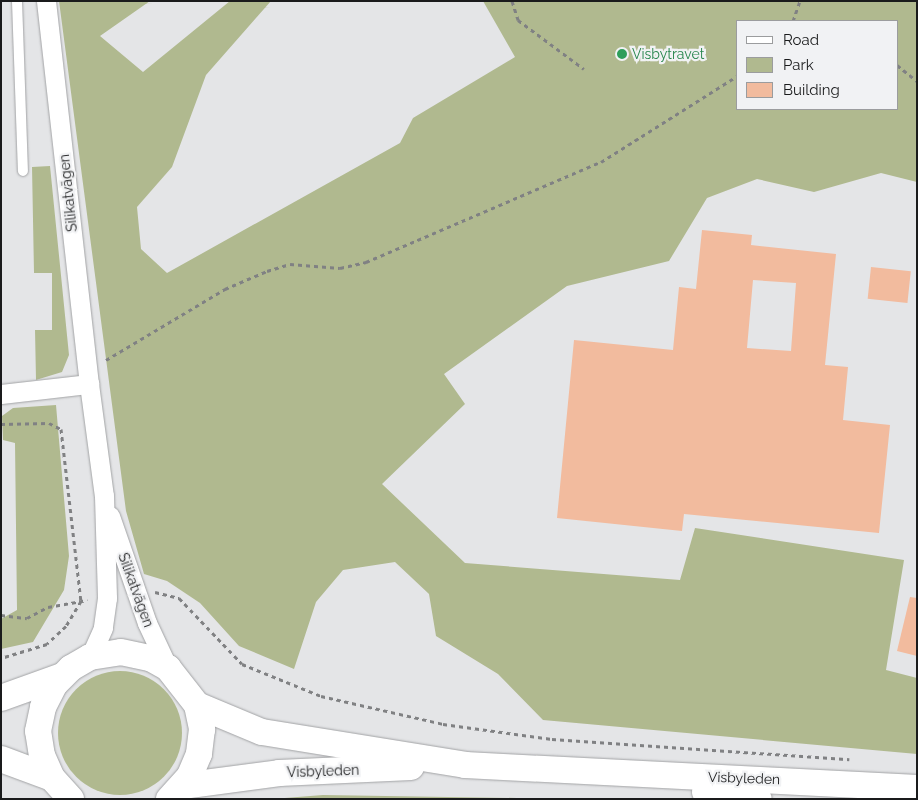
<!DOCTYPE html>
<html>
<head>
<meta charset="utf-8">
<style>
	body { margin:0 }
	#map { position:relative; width:918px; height:800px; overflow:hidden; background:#e4e5e7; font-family:Raleway,sans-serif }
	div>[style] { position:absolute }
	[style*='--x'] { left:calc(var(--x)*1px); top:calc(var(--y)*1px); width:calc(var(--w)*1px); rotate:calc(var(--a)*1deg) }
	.green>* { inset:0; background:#b0b98f }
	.round { border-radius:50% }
	.building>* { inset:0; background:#f2bb9e; transform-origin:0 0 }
	.path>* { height:3px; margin-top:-1.5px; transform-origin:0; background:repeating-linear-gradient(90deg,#808183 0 4px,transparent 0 8px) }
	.roads { filter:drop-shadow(0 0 1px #a2a3a5) drop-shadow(0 0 1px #a2a3a5) }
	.lane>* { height:10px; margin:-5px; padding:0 5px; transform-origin:5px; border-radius:5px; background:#fff }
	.street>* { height:19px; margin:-9.5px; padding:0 9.5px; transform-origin:9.5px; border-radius:9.5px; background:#fff }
	.secondary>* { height:26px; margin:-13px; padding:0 13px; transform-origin:13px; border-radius:13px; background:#fff }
	.dots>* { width:14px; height:14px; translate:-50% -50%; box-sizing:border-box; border:2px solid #f1f2f4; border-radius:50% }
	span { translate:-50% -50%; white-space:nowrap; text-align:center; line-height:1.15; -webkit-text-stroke:4.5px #f1f2f4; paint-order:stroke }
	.leisure-label { font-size:14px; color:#27864d }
	.left { translate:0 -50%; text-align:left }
	.street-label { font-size:14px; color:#1a1b1c }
	.frame { position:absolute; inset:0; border:2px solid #1a1b1c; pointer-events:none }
	.legend { position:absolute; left:736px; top:20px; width:162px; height:90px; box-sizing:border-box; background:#f1f2f4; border:1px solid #9b9c9e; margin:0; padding:6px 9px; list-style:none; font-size:15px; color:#1a1b1c }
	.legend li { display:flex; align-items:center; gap:10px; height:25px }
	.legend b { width:25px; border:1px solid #9b9c9e }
</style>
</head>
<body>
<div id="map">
	<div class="green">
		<div style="clip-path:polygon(evenodd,59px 1px,150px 1px,100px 36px,143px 72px,230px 1px,271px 1px,206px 75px,172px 167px,137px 207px,141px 249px,167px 273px,400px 143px,413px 118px,515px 57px,483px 1px,917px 1px,917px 182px,881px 173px,814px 192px,757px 179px,707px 198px,669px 261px,567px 286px,444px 374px,465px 404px,382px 484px,465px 563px,680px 580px,695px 528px,904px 560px,886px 670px,917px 678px,917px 754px,543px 720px,498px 674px,436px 636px,429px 594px,395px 562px,343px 570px,316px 602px,294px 669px,239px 646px,200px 603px,167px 581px,144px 574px,126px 511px,59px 1px,737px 21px,897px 21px,897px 109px,737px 109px,737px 21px)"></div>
		<div style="clip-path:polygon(50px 166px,69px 355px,62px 372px,36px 380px,35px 330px,52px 330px,52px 273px,34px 273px,32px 167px)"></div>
		<div style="clip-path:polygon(56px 405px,69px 556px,64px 590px,33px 642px,1px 649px,1px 619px,17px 610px,15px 443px,3px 440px,2px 416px,13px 408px)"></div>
		<div class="round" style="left:58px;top:671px;width:124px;height:124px"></div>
		<div style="clip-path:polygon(323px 795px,517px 798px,529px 799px,272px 799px)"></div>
	</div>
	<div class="building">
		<div style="clip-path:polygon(evenodd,702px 230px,752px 235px,751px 245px,836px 254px,825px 365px,848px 367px,843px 420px,890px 425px,879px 533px,684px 514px,682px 531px,557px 518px,574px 340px,673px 350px,679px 287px,696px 289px,702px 230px,753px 280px,796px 283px,791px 351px,747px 348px,753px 280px)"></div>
		<div style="left:871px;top:267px;width:40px;height:32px;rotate:6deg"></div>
		<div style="clip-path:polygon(910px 597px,917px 598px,917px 656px,897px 651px)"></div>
	</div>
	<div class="path">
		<div style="--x:512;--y:1;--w:20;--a:72"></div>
		<div style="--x:518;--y:20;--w:82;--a:36.6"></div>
		<div style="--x:793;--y:21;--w:21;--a:-71"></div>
		<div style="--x:897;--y:65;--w:26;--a:39"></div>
		<div style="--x:106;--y:360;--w:139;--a:-30.8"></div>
		<div style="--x:225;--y:289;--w:46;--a:-23.2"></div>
		<div style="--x:267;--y:271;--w:24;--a:-17"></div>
		<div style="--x:290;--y:264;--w:50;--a:4.6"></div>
		<div style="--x:340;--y:268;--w:27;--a:-13"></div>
		<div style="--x:366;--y:262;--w:255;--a:-23.1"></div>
		<div style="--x:601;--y:162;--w:161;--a:-32.3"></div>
		<div style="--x:1;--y:424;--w:48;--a:-1.2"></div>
		<div style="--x:49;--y:423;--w:13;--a:27"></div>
		<div style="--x:61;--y:429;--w:173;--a:83.4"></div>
		<div style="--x:81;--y:601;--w:29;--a:121"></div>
		<div style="--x:66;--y:626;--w:26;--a:137"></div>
		<div style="--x:47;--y:644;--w:48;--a:163.1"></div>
		<div style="--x:155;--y:592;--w:25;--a:14"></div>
		<div style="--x:179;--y:598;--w:91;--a:46.3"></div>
		<div style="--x:242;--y:664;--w:85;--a:22.1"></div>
		<div style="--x:321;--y:696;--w:125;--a:12.9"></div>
		<div style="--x:443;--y:724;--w:110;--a:7.8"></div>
		<div style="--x:552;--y:739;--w:298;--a:3.9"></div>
		<div style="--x:1;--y:615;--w:26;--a:7"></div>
		<div style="--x:27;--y:618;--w:24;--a:-28"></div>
		<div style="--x:48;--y:607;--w:40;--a:-10"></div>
	</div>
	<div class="roads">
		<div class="lane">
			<div style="--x:17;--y:1;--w:170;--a:88"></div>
		</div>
		<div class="street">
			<div style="--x:46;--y:1;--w:385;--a:83.6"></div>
			<div style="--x:1;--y:394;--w:89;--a:-6.5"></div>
			<div style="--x:89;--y:384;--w:113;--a:82.4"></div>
			<div style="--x:104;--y:496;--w:102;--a:88.3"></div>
			<div style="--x:107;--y:598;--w:30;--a:98"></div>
			<div style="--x:103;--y:628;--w:32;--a:114"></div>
			<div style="--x:110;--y:516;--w:113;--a:70.9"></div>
			<div style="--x:147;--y:623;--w:50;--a:65"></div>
		</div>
		<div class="secondary">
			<div style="--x:1;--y:698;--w:65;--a:-19.8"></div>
			<div style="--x:197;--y:705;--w:70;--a:22.6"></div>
			<div style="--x:262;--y:732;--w:206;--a:9.2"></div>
			<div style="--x:465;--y:765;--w:453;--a:2.9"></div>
			<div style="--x:1;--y:759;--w:54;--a:20.4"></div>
			<div style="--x:182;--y:786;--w:98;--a:-7.6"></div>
			<div style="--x:279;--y:773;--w:132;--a:-2.6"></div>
			<div style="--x:705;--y:792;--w:54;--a:7.4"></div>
			<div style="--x:71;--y:799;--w:28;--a:-132"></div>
			<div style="--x:52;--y:778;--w:24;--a:-114"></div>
			<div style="--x:42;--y:756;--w:25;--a:-99"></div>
			<div style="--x:38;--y:731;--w:25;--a:-78"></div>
			<div style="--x:43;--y:707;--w:25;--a:-63"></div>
			<div style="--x:54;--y:685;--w:24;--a:-45"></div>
			<div style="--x:71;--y:668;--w:22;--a:-30"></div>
			<div style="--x:90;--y:657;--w:31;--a:-9"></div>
			<div style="--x:121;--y:652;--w:30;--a:12"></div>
			<div style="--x:150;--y:658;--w:21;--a:29"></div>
			<div style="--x:168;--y:668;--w:47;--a:51.9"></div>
			<div style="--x:197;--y:705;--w:25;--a:78"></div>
			<div style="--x:202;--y:729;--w:25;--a:97"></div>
			<div style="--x:199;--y:754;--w:25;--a:113"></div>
			<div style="--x:189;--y:777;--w:30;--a:132"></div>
		</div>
	</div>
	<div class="dots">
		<div style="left:622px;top:54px;background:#2e9e5b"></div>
	</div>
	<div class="leisure-label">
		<span class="left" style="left:632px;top:54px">Visbytravet</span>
	</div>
	<div class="street-label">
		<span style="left:68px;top:193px;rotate:-96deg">Silikatvägen</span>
		<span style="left:136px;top:590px;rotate:70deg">Silikatvägen</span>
		<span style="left:323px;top:771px;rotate:-2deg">Visbyleden</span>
		<span style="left:744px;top:778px;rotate:2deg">Visbyleden</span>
	</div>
	<div class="frame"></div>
	<ul class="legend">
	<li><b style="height:6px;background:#fff"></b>Road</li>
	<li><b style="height:14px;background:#b0b98f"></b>Park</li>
	<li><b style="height:14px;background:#f2bb9e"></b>Building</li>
	</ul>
</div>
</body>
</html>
